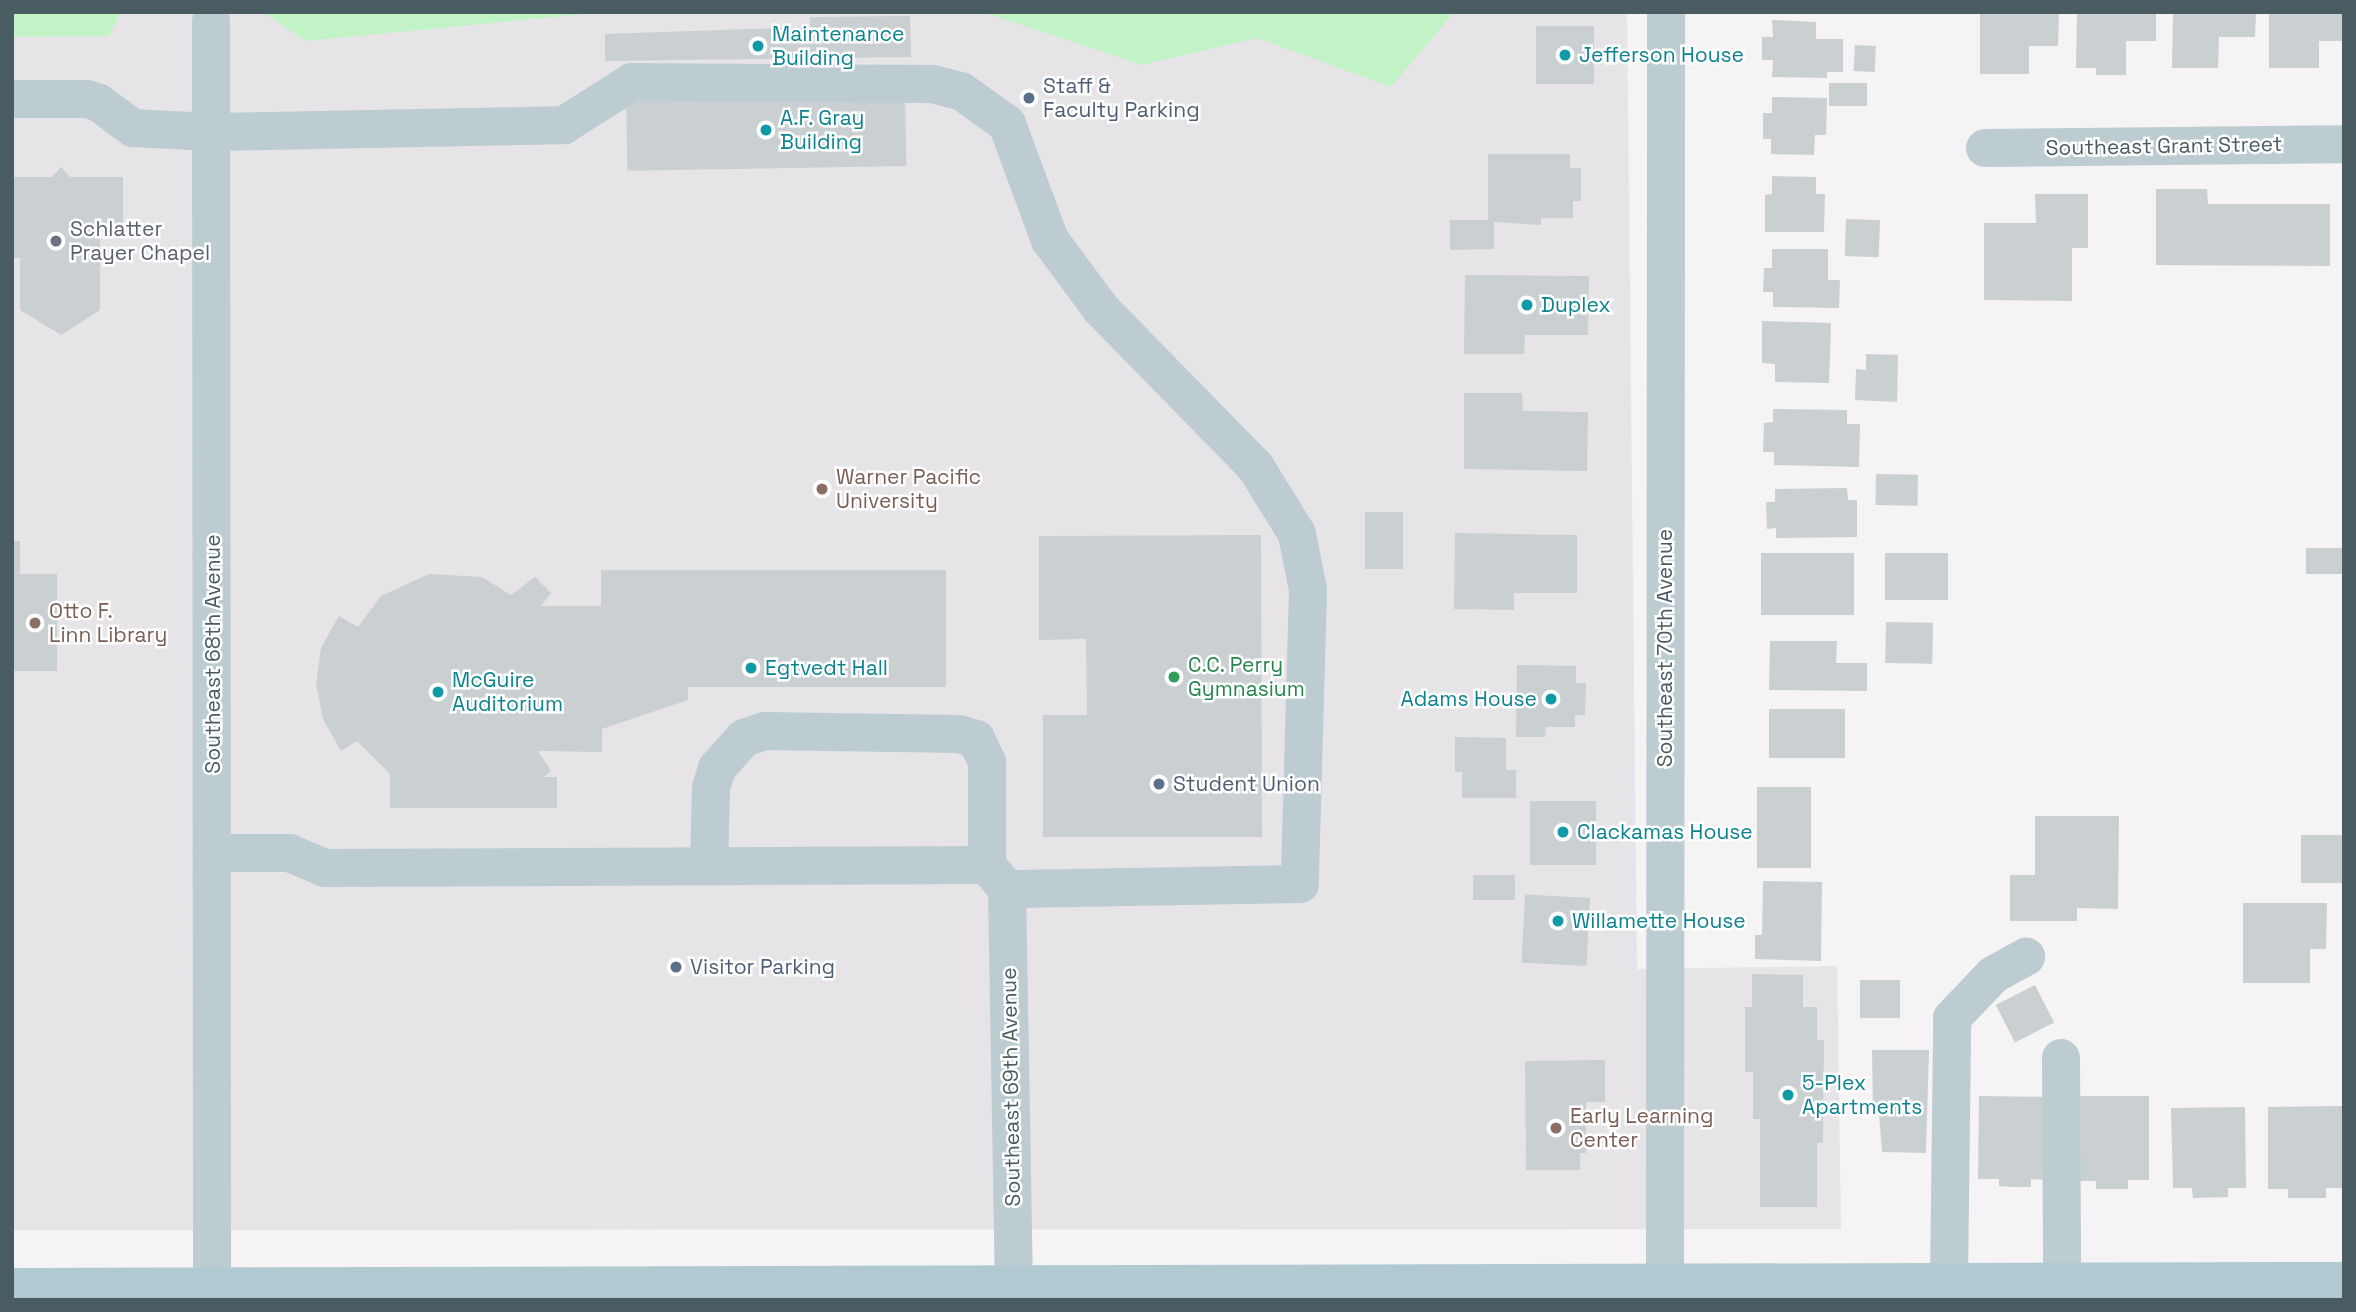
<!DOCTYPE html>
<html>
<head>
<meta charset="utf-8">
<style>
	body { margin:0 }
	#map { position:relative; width:2356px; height:1312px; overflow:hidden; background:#f5f3f3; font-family:"Space Grotesk",sans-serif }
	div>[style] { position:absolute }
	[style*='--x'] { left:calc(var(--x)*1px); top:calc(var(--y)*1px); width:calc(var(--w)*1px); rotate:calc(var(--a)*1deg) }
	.education>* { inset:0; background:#e6e4e6 }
	.green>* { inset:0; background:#c1f3c7 }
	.building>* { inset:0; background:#cacfd2; transform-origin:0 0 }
	.minor>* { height:38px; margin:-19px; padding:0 19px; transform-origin:19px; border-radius:19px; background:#bdccd0 }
	.major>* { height:38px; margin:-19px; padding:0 19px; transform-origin:19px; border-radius:19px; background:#b1cad2 }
	.dots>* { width:19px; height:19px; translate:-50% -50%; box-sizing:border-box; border:4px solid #fff; border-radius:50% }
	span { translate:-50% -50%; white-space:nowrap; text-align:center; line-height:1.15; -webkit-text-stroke:5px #fff; paint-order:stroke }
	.culture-label { font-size:21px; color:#0d838f }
	.left { translate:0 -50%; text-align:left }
	.right { translate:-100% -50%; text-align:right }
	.service-label { font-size:21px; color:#4e5e75 }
	.street-label { font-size:21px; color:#495c62 }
	.worship-label { font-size:21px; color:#5b616d }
	.education-label { font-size:21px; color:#785e54 }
	.leisure-label { font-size:21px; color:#27864d }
	.frame { position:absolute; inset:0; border:14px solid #495c62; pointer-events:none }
</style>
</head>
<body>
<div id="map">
	<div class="education">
		<div style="clip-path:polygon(12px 12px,1627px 12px,1637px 969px,1837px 966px,1841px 1229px,12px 1230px)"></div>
	</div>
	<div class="green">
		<div style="clip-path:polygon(12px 12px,121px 12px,109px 36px,12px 37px)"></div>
		<div style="clip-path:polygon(263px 12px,607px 12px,306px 41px)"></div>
		<div style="clip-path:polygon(982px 12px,1454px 12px,1391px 87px,1257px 38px,1142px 65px)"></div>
	</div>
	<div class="building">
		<div style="clip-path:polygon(1980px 12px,2059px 12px,2058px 46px,2029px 46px,2029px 74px,1980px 74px)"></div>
		<div style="clip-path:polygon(2077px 12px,2156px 12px,2156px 41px,2126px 41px,2126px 75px,2096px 75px,2096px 68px,2076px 68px)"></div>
		<div style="clip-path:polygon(2173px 12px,2256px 12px,2255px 37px,2219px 37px,2218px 68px,2172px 68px)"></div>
		<div style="clip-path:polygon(2269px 12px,2344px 12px,2344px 41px,2319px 41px,2319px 68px,2269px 68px)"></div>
		<div style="clip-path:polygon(910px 16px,911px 57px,605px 61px,605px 34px,810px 27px,810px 17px)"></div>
		<div style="clip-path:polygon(1772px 20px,1816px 22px,1816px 39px,1843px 39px,1843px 72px,1827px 72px,1827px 78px,1772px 77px,1773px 60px,1762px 60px,1762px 37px,1773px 37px)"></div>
		<div style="left:1536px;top:26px;width:58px;height:58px"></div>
		<div style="left:1855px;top:45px;width:21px;height:26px;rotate:3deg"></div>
		<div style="left:1829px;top:83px;width:38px;height:23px"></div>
		<div style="left:905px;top:89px;width:77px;height:279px;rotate:89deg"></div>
		<div style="clip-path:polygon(1772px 97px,1827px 98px,1826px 135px,1815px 135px,1814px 155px,1771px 154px,1771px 139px,1763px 139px,1763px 113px,1772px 113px)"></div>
		<div style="clip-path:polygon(1488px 154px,1570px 154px,1570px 168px,1581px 168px,1581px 201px,1573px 201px,1573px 218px,1541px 218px,1541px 225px,1494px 222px,1494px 249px,1450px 250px,1450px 220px,1488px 220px)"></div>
		<div style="clip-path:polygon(61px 167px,70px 177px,123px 177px,123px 223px,100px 223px,100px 310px,61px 335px,20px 310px,20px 258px,12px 258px,12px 177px,52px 177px)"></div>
		<div style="clip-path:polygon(1772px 176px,1816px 177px,1816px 194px,1825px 194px,1824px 232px,1765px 232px,1765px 195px,1772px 194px)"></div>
		<div style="clip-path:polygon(2156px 189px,2207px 189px,2208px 204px,2330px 204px,2330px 266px,2156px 265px)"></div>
		<div style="clip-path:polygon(2035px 194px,2088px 194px,2088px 248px,2072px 248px,2072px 301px,1984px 300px,1984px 223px,2036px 223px)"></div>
		<div style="left:1846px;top:219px;width:34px;height:37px;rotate:2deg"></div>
		<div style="clip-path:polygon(1772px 249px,1828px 249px,1828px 280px,1840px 280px,1839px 308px,1773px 307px,1773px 292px,1763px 292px,1764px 268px,1772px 268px)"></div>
		<div style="clip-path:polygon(1465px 275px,1589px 276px,1588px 335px,1525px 335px,1524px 354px,1464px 354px)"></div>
		<div style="clip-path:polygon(1762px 321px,1831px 323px,1829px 383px,1775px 382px,1775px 364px,1762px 363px)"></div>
		<div style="clip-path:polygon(1866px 354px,1898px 355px,1897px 402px,1855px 400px,1856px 369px,1866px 370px)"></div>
		<div style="clip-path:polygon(1464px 393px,1522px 393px,1523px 411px,1588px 412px,1587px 471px,1464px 469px)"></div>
		<div style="clip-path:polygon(1773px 409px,1847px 410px,1847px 424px,1860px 424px,1859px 467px,1774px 465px,1774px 452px,1763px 452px,1764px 423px,1773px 422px)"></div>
		<div style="left:1876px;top:474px;width:42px;height:31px;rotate:1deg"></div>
		<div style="clip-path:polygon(1847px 488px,1848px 500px,1857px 500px,1857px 537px,1776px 538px,1776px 528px,1767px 529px,1766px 502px,1775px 502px,1775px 489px)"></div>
		<div style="left:1365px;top:512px;width:38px;height:57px"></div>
		<div style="clip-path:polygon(1455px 533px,1577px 535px,1577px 593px,1514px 593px,1514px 610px,1454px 609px)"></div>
		<div style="clip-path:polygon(1261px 535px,1262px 837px,1043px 837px,1043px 715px,1087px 715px,1086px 639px,1039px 640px,1039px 536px)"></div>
		<div style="clip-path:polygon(12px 541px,20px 541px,20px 574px,57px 574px,57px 671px,12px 671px)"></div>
		<div style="left:2306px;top:548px;width:38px;height:26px"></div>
		<div style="left:1761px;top:553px;width:93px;height:62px"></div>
		<div style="left:1885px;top:553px;width:63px;height:47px"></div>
		<div style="clip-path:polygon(601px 570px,946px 570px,946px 687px,688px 687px,688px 700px,602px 729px,602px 752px,538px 751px,551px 771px,544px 777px,557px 777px,557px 808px,390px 808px,390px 774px,357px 741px,341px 751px,323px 719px,316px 684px,321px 648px,339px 616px,358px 627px,381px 596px,429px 574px,482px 577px,511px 595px,535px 577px,551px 593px,541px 606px,601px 606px)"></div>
		<div style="left:1886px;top:622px;width:47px;height:41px;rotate:1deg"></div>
		<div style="clip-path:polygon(1770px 641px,1837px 641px,1836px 663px,1867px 663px,1867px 691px,1769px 690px)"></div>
		<div style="clip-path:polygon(1517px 665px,1576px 666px,1576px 683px,1586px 683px,1585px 715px,1575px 715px,1575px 727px,1546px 727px,1545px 737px,1516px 737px)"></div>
		<div style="left:1769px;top:709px;width:76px;height:49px"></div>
		<div style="clip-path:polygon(1455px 737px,1506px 738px,1506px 770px,1516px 770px,1516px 798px,1462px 798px,1462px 772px,1455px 772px)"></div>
		<div style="left:1757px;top:787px;width:54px;height:81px"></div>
		<div style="left:1530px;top:801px;width:66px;height:64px"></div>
		<div style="clip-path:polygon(2035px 816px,2119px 816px,2118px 909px,2077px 908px,2077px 921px,2010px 921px,2010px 875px,2035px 875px)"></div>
		<div style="left:2301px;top:835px;width:43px;height:48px"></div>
		<div style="left:1473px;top:875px;width:42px;height:25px"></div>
		<div style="clip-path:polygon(1763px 881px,1822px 882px,1821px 961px,1755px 959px,1755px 935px,1762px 935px)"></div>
		<div style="left:1590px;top:898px;width:68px;height:65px;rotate:93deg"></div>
		<div style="clip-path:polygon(2243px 903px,2327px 903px,2326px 949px,2310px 949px,2310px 983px,2243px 983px)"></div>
		<div style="clip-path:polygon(1752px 974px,1803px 975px,1803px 1007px,1817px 1007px,1817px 1040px,1824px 1040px,1823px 1143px,1817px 1143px,1817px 1207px,1760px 1207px,1760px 1119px,1753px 1119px,1753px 1072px,1745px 1072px,1745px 1007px,1752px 1007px)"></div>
		<div style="left:1860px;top:980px;width:40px;height:38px"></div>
		<div style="left:2035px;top:985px;width:42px;height:44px;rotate:63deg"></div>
		<div style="clip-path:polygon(1872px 1050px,1929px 1050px,1926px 1153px,1882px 1152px,1879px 1114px,1873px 1114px)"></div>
		<div style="clip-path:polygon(1605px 1060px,1605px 1102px,1586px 1102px,1586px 1153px,1580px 1153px,1580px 1170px,1526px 1170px,1525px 1061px)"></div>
		<div style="clip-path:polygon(1979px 1096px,2050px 1097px,2049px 1180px,2031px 1179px,2031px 1187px,2014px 1187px,1999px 1186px,1999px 1179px,1978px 1179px)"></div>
		<div style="clip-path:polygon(2074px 1096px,2149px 1096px,2149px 1180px,2128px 1180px,2128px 1189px,2096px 1189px,2096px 1181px,2074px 1181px)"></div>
		<div style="clip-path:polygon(2342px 1106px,2342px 1188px,2326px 1188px,2326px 1198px,2288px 1198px,2288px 1189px,2268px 1189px,2268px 1107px)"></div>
		<div style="clip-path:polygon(2245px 1107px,2246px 1188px,2228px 1188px,2228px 1197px,2193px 1198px,2192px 1188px,2173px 1188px,2171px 1108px)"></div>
	</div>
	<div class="minor">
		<div style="--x:211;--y:21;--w:1266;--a:89.95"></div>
		<div style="--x:12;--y:99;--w:75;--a:0"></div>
		<div style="--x:87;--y:99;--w:13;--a:18"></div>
		<div style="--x:99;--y:103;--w:42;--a:36.3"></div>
		<div style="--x:133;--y:128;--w:78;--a:2.9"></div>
		<div style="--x:211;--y:132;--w:353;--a:-1.1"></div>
		<div style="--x:564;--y:125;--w:80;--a:-32.3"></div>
		<div style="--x:632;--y:82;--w:300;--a:0.4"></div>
		<div style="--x:932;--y:84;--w:30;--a:14"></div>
		<div style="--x:961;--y:91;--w:57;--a:35.7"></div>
		<div style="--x:1007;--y:124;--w:124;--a:69.7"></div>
		<div style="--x:1050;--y:240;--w:86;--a:53.5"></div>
		<div style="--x:1101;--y:309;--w:220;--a:45.6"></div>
		<div style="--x:1255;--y:466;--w:80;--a:58.3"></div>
		<div style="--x:1297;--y:534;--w:57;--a:78.9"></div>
		<div style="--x:1308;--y:590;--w:294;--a:91.6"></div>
		<div style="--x:1300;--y:884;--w:293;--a:179"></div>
		<div style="--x:1007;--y:889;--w:31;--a:-130"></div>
		<div style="--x:987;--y:865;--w:662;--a:179.74"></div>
		<div style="--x:325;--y:868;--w:38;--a:-157"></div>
		<div style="--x:290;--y:853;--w:76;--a:180"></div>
		<div style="--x:1985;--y:148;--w:359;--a:-0.6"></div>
		<div style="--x:709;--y:866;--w:78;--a:-88.5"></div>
		<div style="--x:711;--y:788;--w:21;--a:-73"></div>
		<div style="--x:717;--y:768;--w:40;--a:-48"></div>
		<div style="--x:744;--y:738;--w:21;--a:-19"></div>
		<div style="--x:764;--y:731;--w:195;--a:0.9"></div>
		<div style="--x:959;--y:734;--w:18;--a:16"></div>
		<div style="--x:976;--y:739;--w:25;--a:64"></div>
		<div style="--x:987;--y:762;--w:103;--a:90"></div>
		<div style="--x:1007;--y:889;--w:395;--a:89"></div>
		<div style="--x:2061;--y:1058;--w:223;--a:89.7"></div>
		<div style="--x:1949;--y:1282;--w:264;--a:-89.3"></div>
		<div style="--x:1952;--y:1018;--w:59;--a:-46.4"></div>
		<div style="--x:1993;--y:975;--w:38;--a:-29"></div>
		<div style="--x:1665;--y:1283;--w:1270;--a:-89.95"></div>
	</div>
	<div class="major">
		<div style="--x:12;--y:1287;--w:2332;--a:-0.15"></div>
	</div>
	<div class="dots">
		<div style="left:758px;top:46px;background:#0f9aa8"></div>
		<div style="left:1565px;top:55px;background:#0f9aa8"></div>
		<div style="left:1029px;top:98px;background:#5c6f8a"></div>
		<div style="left:766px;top:130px;background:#0f9aa8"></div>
		<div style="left:56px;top:241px;background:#6b7280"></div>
		<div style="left:1527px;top:305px;background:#0f9aa8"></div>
		<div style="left:822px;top:489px;background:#8d6e63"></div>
		<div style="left:35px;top:623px;background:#8d6e63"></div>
		<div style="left:751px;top:668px;background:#0f9aa8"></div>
		<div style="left:1174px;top:677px;background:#2e9e5b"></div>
		<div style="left:438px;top:692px;background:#0f9aa8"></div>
		<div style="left:1551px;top:699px;background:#0f9aa8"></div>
		<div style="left:1159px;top:784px;background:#5c6f8a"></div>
		<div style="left:1563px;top:832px;background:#0f9aa8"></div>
		<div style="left:1558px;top:921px;background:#0f9aa8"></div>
		<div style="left:676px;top:967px;background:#5c6f8a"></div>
		<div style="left:1788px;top:1095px;background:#0f9aa8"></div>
		<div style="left:1556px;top:1128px;background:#8d6e63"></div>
	</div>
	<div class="culture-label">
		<span class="left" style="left:772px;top:46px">Maintenance<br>Building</span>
		<span class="left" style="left:1579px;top:55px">Jefferson House</span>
		<span class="left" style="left:780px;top:130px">A.F. Gray<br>Building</span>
		<span class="left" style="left:1541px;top:305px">Duplex</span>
		<span class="left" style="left:765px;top:668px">Egtvedt Hall</span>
		<span class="left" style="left:452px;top:692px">McGuire<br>Auditorium</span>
		<span class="right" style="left:1537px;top:699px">Adams House</span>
		<span class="left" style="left:1577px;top:832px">Clackamas House</span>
		<span class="left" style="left:1572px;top:921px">Willamette House</span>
		<span class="left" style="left:1802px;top:1095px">5-Plex<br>Apartments</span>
	</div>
	<div class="service-label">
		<span class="left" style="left:1043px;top:98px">Staff &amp;<br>Faculty Parking</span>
		<span class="left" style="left:1173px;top:784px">Student Union</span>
		<span class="left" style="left:690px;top:967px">Visitor Parking</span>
	</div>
	<div class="street-label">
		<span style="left:2164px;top:146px;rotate:-1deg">Southeast Grant Street</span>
		<span style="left:1665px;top:648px;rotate:-90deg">Southeast 70th Avenue</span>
		<span style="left:213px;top:654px;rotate:-90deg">Southeast 68th Avenue</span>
		<span style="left:1011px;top:1087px;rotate:-91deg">Southeast 69th Avenue</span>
	</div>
	<div class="worship-label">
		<span class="left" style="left:70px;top:241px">Schlatter<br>Prayer Chapel</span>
	</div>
	<div class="education-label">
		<span class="left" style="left:836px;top:489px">Warner Pacific<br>University</span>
		<span class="left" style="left:49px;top:623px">Otto F.<br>Linn Library</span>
		<span class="left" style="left:1570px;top:1128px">Early Learning<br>Center</span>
	</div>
	<div class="leisure-label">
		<span class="left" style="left:1188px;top:677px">C.C. Perry<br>Gymnasium</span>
	</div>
	<div class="frame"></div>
</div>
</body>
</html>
